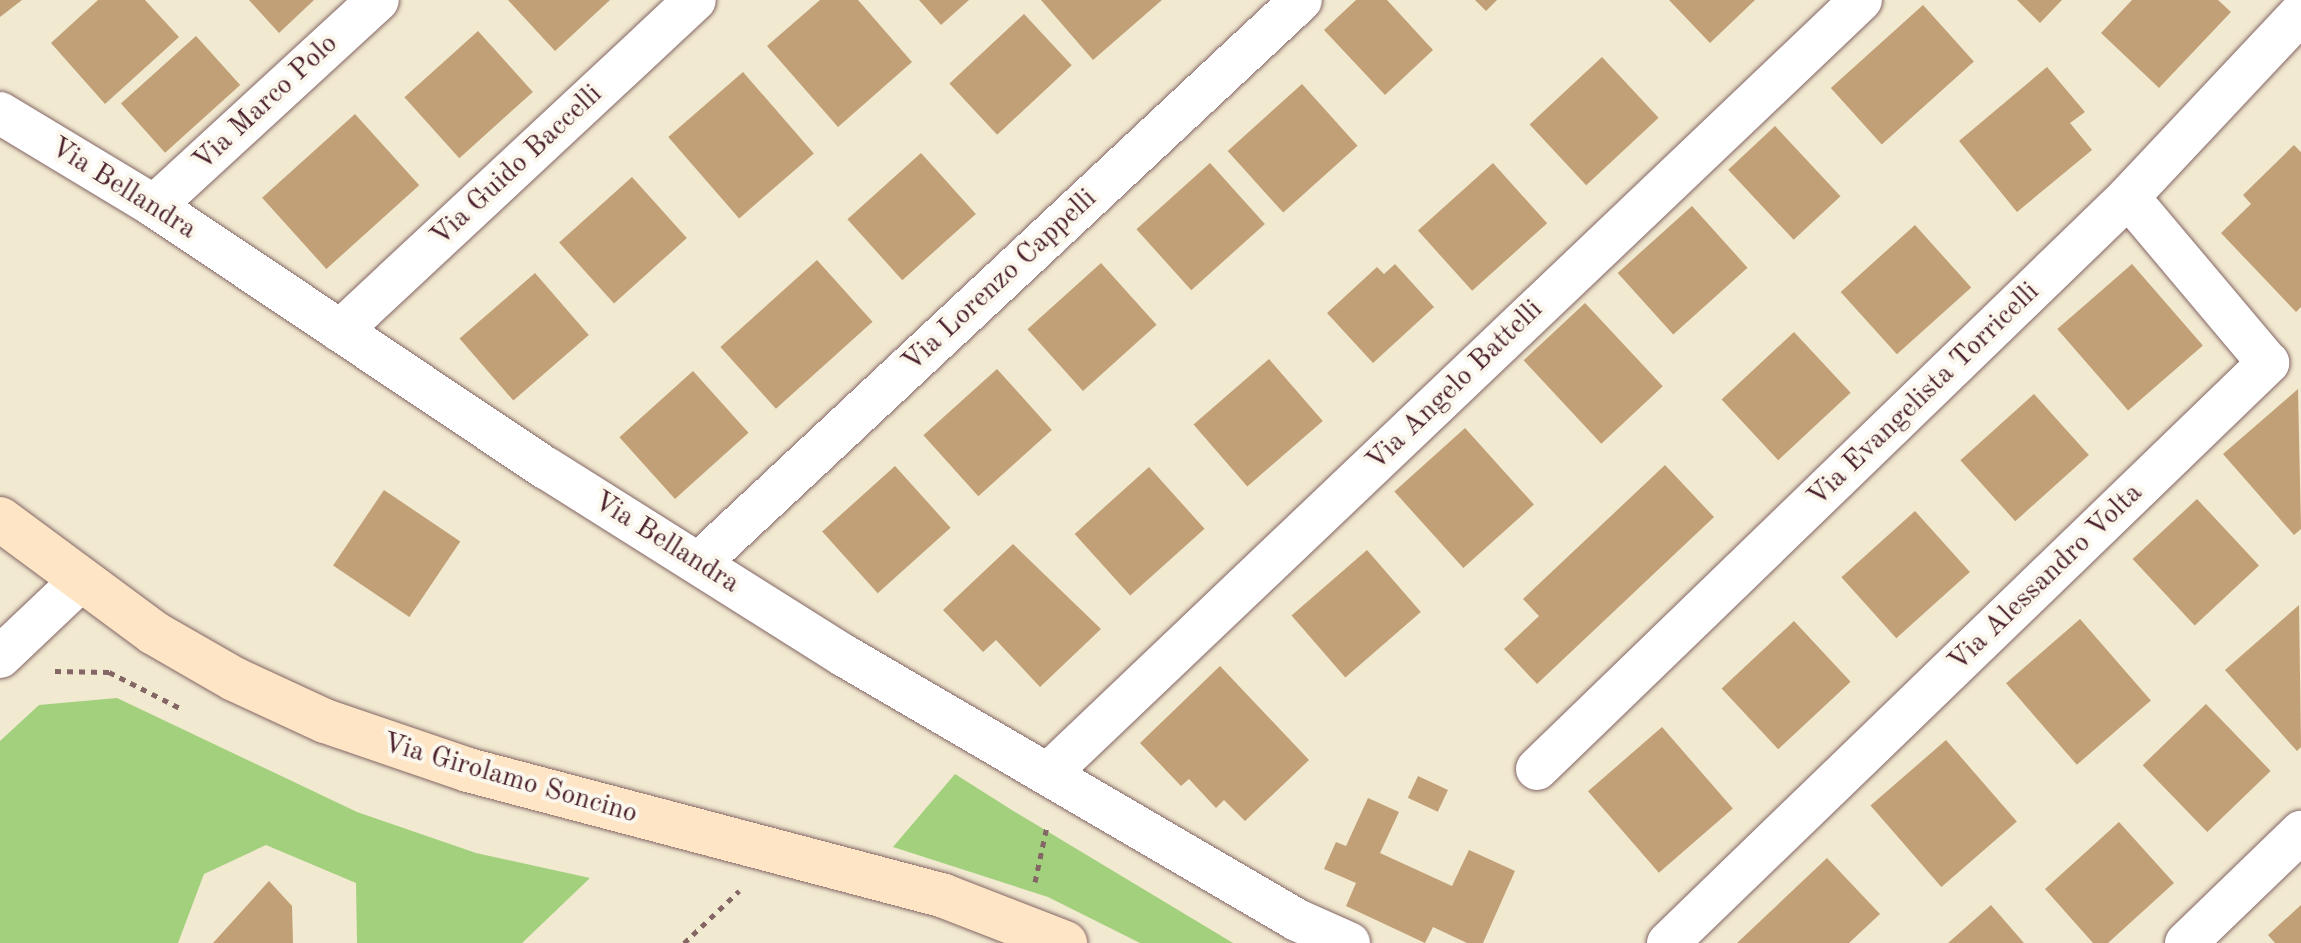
<!DOCTYPE html>
<html>
<head>
<meta charset="utf-8">
<style>
	body { margin:0 }
	#map { position:relative; width:2301px; height:943px; overflow:hidden; background:#f1e9d0; font-family:"Old Standard TT",serif }
	div>[style] { position:absolute }
	[style*='--x'] { left:calc(var(--x)*1px); top:calc(var(--y)*1px); width:calc(var(--w)*1px); rotate:calc(var(--a)*1deg) }
	.green>* { inset:0; background:#a2d07d }
	.building>* { inset:0; background:#c1a077; transform-origin:0 0 }
	.path>* { height:5px; margin-top:-2.5px; transform-origin:0; background:repeating-linear-gradient(90deg,#846665 0 6px,transparent 0 12px) }
	.roads { filter:drop-shadow(0 0 2px #846665) drop-shadow(0 0 2px #846665) }
	.street>* { height:42px; margin:-21px; padding:0 21px; transform-origin:21px; border-radius:21px; background:#fff }
	.secondary>* { height:44px; margin:-22px; padding:0 22px; transform-origin:22px; border-radius:22px; background:#fde5c5 }
	span { translate:-50% -50%; white-space:nowrap; text-align:center; line-height:1.15; -webkit-text-stroke:8px #fbf7ec; paint-order:stroke }
	.street-label { font-size:28px; color:#4a1f2b }
</style>
</head>
<body>
<div id="map">
	<div class="green">
		<div style="clip-path:polygon(117px 698px,357px 812px,476px 853px,590px 878px,522px 943px,357px 943px,356px 883px,266px 845px,204px 874px,178px 943px,0 943px,0 741px,39px 705px)"></div>
		<div style="clip-path:polygon(955px 774px,1015px 812px,1233px 943px,1140px 943px,1048px 897px,893px 847px)"></div>
	</div>
	<div class="building">
		<div style="clip-path:polygon(0 0,22px 0,0 17px)"></div>
		<div style="clip-path:polygon(98px 0,145px 0,179px 37px,105px 104px,51px 43px)"></div>
		<div style="clip-path:polygon(249px 0,314px 0,279px 33px)"></div>
		<div style="clip-path:polygon(508px 0,610px 0,555px 51px)"></div>
		<div style="clip-path:polygon(820px 0,858px 0,912px 62px,838px 127px,767px 46px)"></div>
		<div style="clip-path:polygon(919px 0,969px 0,941px 25px)"></div>
		<div style="clip-path:polygon(1041px 0,1162px 0,1093px 60px)"></div>
		<div style="clip-path:polygon(1356px 0,1387px 0,1433px 50px,1385px 95px,1324px 30px)"></div>
		<div style="clip-path:polygon(1475px 0,1497px 0,1486px 11px)"></div>
		<div style="clip-path:polygon(1669px 0,1755px 0,1710px 43px)"></div>
		<div style="clip-path:polygon(2017px 0,2062px 0,2040px 23px)"></div>
		<div style="clip-path:polygon(2132px 0,2218px 0,2231px 12px,2159px 88px,2101px 33px)"></div>
		<div style="left:1923px;top:5px;width:76px;height:124px;rotate:48deg"></div>
		<div style="left:1024px;top:14px;width:70px;height:102px;rotate:47deg"></div>
		<div style="left:478px;top:31px;width:82px;height:99px;rotate:48deg"></div>
		<div style="left:196px;top:36px;width:66px;height:101px;rotate:48deg"></div>
		<div style="left:1602px;top:57px;width:83px;height:99px;rotate:47deg"></div>
		<div style="clip-path:polygon(2047px 67px,2085px 112px,2070px 123px,2092px 150px,2017px 212px,1959px 141px)"></div>
		<div style="left:743px;top:72px;width:108px;height:99px;rotate:49deg"></div>
		<div style="left:1302px;top:84px;width:83px;height:100px;rotate:48deg"></div>
		<div style="left:355px;top:114px;width:96px;height:125px;rotate:48deg"></div>
		<div style="left:1775px;top:126px;width:96px;height:64px;rotate:47deg"></div>
		<div style="clip-path:polygon(2294px 145px,2301px 152px,2301px 307px,2296px 312px,2221px 233px,2251px 204px,2243px 195px)"></div>
		<div style="left:921px;top:153px;width:82px;height:99px;rotate:48deg"></div>
		<div style="left:1210px;top:163px;width:82px;height:99px;rotate:48deg"></div>
		<div style="left:1493px;top:163px;width:81px;height:101px;rotate:48deg"></div>
		<div style="left:632px;top:177px;width:82px;height:98px;rotate:48deg"></div>
		<div style="left:1692px;top:206px;width:83px;height:100px;rotate:48deg"></div>
		<div style="left:1915px;top:225px;width:84px;height:100px;rotate:48deg"></div>
		<div style="left:817px;top:260px;width:83px;height:130px;rotate:48deg"></div>
		<div style="left:1101px;top:263px;width:83px;height:99px;rotate:48deg"></div>
		<div style="clip-path:polygon(1395px 264px,1434px 307px,1373px 363px,1327px 313px,1377px 267px,1384px 274px)"></div>
		<div style="left:2132px;top:264px;width:108px;height:99px;rotate:49deg"></div>
		<div style="left:535px;top:273px;width:82px;height:100px;rotate:49deg"></div>
		<div style="left:1585px;top:303px;width:114px;height:84px;rotate:47deg"></div>
		<div style="left:1794px;top:332px;width:83px;height:99px;rotate:47deg"></div>
		<div style="left:1269px;top:359px;width:82px;height:100px;rotate:49deg"></div>
		<div style="left:997px;top:369px;width:82px;height:99px;rotate:48deg"></div>
		<div style="left:693px;top:371px;width:83px;height:99px;rotate:48deg"></div>
		<div style="clip-path:polygon(2298px 389px,2301px 529px,2294px 535px,2223px 454px)"></div>
		<div style="left:2034px;top:394px;width:82px;height:99px;rotate:48deg"></div>
		<div style="left:1465px;top:428px;width:103px;height:95px;rotate:48deg"></div>
		<div style="clip-path:polygon(1665px 465px,1714px 517px,1537px 684px,1504px 649px,1539px 616px,1523px 599px)"></div>
		<div style="left:895px;top:466px;width:83px;height:98px;rotate:48deg"></div>
		<div style="left:1149px;top:467px;width:83px;height:100px;rotate:48deg"></div>
		<div style="left:384px;top:490px;width:92px;height:91px;rotate:34deg"></div>
		<div style="left:2197px;top:499px;width:91px;height:88px;rotate:47deg"></div>
		<div style="left:1915px;top:511px;width:82px;height:99px;rotate:48deg"></div>
		<div style="clip-path:polygon(1013px 544px,1101px 629px,1040px 687px,996px 640px,983px 652px,943px 610px)"></div>
		<div style="left:1367px;top:550px;width:82px;height:100px;rotate:49deg"></div>
		<div style="clip-path:polygon(2299px 605px,2301px 747px,2297px 751px,2225px 670px)"></div>
		<div style="left:2080px;top:619px;width:108px;height:98px;rotate:49deg"></div>
		<div style="left:1794px;top:621px;width:83px;height:99px;rotate:47deg"></div>
		<div style="clip-path:polygon(1220px 666px,1309px 760px,1245px 821px,1224px 800px,1216px 808px,1189px 779px,1181px 786px,1140px 743px)"></div>
		<div style="left:2206px;top:704px;width:93px;height:88px;rotate:46deg"></div>
		<div style="left:1662px;top:727px;width:108px;height:98px;rotate:49deg"></div>
		<div style="left:1946px;top:740px;width:108px;height:100px;rotate:49deg"></div>
		<div style="left:1418px;top:776px;width:33px;height:24px;rotate:25deg"></div>
		<div style="clip-path:polygon(1368px 798px,1399px 812px,1380px 853px,1452px 886px,1469px 850px,1515px 871px,1483px 943px,1467px 943px,1433px 927px,1425px 943px,1346px 906px,1356px 883px,1324px 869px,1336px 842px,1346px 846px)"></div>
		<div style="clip-path:polygon(2119px 822px,2174px 883px,2108px 943px,2093px 943px,2045px 889px)"></div>
		<div style="clip-path:polygon(1827px 858px,1880px 914px,1849px 943px,1737px 943px)"></div>
		<div style="clip-path:polygon(269px 881px,292px 906px,293px 943px,213px 943px)"></div>
		<div style="clip-path:polygon(1991px 905px,2024px 943px,1948px 943px)"></div>
		<div style="clip-path:polygon(2301px 905px,2301px 943px,2275px 943px,2268px 935px)"></div>
	</div>
	<div class="path">
		<div style="--x:55;--y:671;--w:54;--a:1.1"></div>
		<div style="--x:109;--y:672;--w:80;--a:26.9"></div>
		<div style="--x:1035;--y:882;--w:57;--a:-77.9"></div>
		<div style="--x:684;--y:943;--w:76;--a:-43.4"></div>
	</div>
	<div class="roads">
		<div class="street">
			<div style="--x:0;--y:113;--w:180;--a:31.1"></div>
			<div style="--x:154;--y:206;--w:471;--a:33.8"></div>
			<div style="--x:546;--y:468;--w:351;--a:32.2"></div>
			<div style="--x:843;--y:655;--w:526;--a:30.27"></div>
			<div style="--x:1297;--y:920;--w:57;--a:23.9"></div>
			<div style="--x:154;--y:206;--w:304;--a:-42.6"></div>
			<div style="--x:340;--y:331;--w:485;--a:-43"></div>
			<div style="--x:699;--y:563;--w:824;--a:-43.08"></div>
			<div style="--x:0;--y:657;--w:109;--a:-43.5"></div>
			<div style="--x:1537;--y:769;--w:822;--a:-44.06"></div>
			<div style="--x:2128;--y:197;--w:253;--a:-46.8"></div>
			<div style="--x:1049;--y:773;--w:1121;--a:-43.59"></div>
			<div style="--x:1668;--y:943;--w:835;--a:-44.03"></div>
			<div style="--x:2268;--y:363;--w:217;--a:-130.1"></div>
			<div style="--x:2186;--y:943;--w:160;--a:-44"></div>
		</div>
		<div class="secondary">
			<div style="--x:0;--y:519;--w:192;--a:36.5"></div>
			<div style="--x:154;--y:633;--w:92;--a:29.9"></div>
			<div style="--x:234;--y:679;--w:100;--a:24.8"></div>
			<div style="--x:325;--y:721;--w:151;--a:18.9"></div>
			<div style="--x:468;--y:770;--w:492;--a:14.8"></div>
			<div style="--x:944;--y:896;--w:130;--a:21.2"></div>
		</div>
	</div>
	<div class="street-label">
		<span style="left:266px;top:103px;rotate:-43deg">Via Marco Polo</span>
		<span style="left:517px;top:166px;rotate:-43deg">Via Guido Baccelli</span>
		<span style="left:123px;top:189px;rotate:32deg">Via Bellandra</span>
		<span style="left:1000px;top:281px;rotate:-43deg">Via Lorenzo Cappelli</span>
		<span style="left:1455px;top:386px;rotate:-44deg">Via Angelo Battelli</span>
		<span style="left:1924px;top:395px;rotate:-44deg">Via Evangelista Torricelli</span>
		<span style="left:666px;top:543px;rotate:32deg">Via Bellandra</span>
		<span style="left:2046px;top:578px;rotate:-44deg">Via Alessandro Volta</span>
		<span style="left:510px;top:779px;rotate:16deg">Via Girolamo Soncino</span>
	</div>
</div>
</body>
</html>
